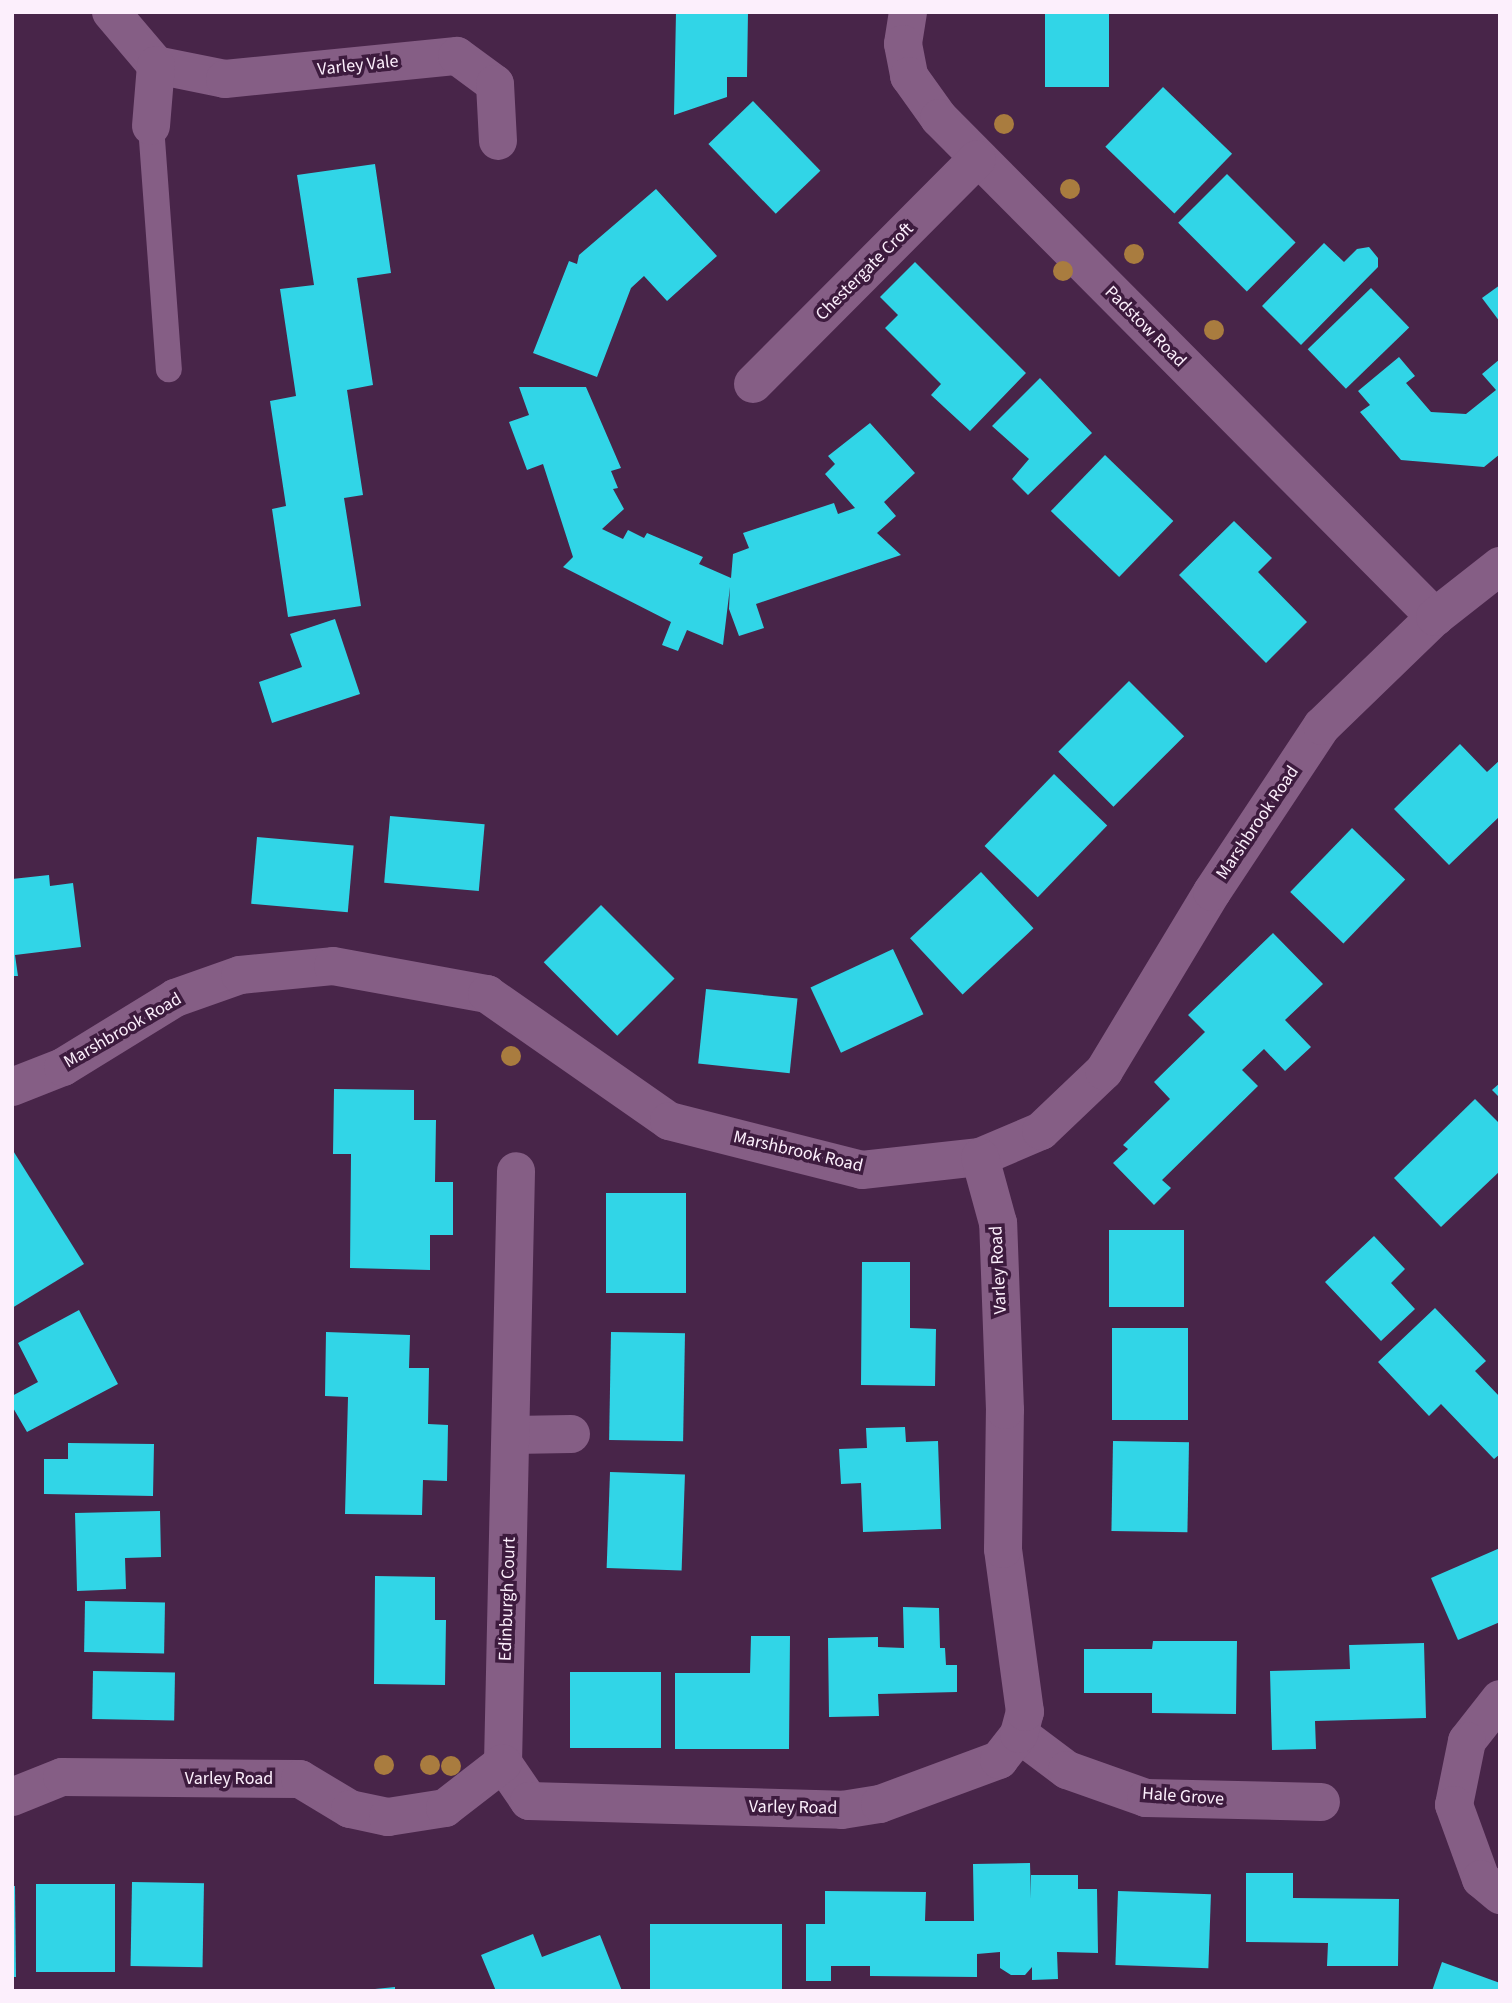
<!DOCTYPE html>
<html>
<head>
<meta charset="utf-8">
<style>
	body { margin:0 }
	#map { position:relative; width:1512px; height:2003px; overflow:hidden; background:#482549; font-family:"Source Sans 3",sans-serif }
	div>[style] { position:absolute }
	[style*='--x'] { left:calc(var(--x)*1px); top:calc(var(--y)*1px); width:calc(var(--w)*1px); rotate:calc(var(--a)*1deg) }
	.building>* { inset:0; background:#31d5e7; transform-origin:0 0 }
	.lane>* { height:26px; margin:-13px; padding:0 13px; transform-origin:13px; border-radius:13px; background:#855e85 }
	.street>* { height:38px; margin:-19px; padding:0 19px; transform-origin:19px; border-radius:19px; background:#855e85 }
	.trees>* { width:20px; height:20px; margin:-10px; border-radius:50%; background:#a97c3f }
	span { translate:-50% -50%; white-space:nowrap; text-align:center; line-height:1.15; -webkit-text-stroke:7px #3d1b3e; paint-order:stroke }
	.street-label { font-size:18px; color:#fceffc }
	.frame { position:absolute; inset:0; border:14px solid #fceffc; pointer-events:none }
</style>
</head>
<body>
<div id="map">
	<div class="building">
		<div style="clip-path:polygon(676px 12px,748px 12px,747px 77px,727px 77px,727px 97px,674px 115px)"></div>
		<div style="left:1045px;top:12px;width:64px;height:75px"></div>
		<div style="left:1163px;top:87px;width:96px;height:83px;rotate:44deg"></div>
		<div style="left:753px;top:101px;width:97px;height:62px;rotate:46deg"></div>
		<div style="clip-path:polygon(375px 164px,391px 273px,357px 278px,373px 385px,347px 390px,363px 495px,344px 498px,361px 606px,288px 617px,272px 509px,286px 506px,270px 401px,296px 396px,280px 289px,314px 285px,297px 175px)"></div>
		<div style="left:1227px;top:174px;width:97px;height:69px;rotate:45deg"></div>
		<div style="clip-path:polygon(656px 189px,717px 256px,667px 301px,644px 276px,631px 288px,597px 377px,533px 353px,569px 261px,577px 264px,579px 255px)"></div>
		<div style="clip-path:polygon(1324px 243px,1344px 262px,1357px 249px,1369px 247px,1378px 258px,1378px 267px,1301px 345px,1262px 306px)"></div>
		<div style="clip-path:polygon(915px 262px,1026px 373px,970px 431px,931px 395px,941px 384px,885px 328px,898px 315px,880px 297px)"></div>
		<div style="clip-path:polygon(1500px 285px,1500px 322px,1482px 298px)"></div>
		<div style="left:1371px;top:288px;width:55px;height:88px;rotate:46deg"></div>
		<div style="clip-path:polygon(1399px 357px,1415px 376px,1406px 383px,1431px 412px,1466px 414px,1496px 390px,1482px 374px,1500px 359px,1500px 454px,1484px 467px,1401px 460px,1360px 412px,1370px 405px,1358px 391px)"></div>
		<div style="clip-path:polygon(1040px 378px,1092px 433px,1028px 495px,1012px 479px,1029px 459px,992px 426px)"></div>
		<div style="clip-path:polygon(519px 387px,586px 387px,621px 468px,611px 471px,618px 488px,613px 489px,624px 509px,602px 529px,623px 539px,628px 530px,644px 538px,647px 533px,703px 557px,699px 564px,731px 578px,733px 554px,749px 548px,743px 533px,834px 503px,838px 514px,855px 508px,825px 474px,835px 464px,828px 456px,870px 423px,915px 473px,884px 502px,896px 516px,877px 533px,901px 555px,756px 604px,764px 628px,739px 636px,729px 609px,730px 587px,723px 645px,687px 630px,678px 651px,662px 645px,671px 622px,563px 567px,573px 557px,543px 464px,527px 470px,509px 422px,529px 415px)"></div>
		<div style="left:1105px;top:455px;width:95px;height:78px;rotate:44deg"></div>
		<div style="clip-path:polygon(1234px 521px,1272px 558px,1258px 572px,1307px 622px,1266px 663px,1179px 575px)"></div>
		<div style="clip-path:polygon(335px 619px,360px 694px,272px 723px,259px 682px,302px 667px,290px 634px)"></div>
		<div style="left:1129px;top:681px;width:78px;height:100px;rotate:45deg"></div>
		<div style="clip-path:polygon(1460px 744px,1487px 772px,1500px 760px,1500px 816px,1449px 865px,1394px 809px)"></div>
		<div style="left:1054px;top:774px;width:74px;height:100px;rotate:44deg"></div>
		<div style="left:390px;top:816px;width:95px;height:67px;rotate:5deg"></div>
		<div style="left:1352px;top:828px;width:74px;height:89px;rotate:44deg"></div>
		<div style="left:257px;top:837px;width:97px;height:67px;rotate:5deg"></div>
		<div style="left:981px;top:872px;width:77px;height:97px;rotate:47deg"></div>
		<div style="clip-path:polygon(49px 875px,50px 886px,73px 883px,81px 947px,15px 955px,18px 976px,12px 976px,12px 879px)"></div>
		<div style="left:601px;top:905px;width:104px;height:81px;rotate:45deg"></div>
		<div style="clip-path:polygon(1273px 933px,1323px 984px,1285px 1020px,1311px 1047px,1285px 1071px,1264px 1049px,1242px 1070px,1258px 1086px,1162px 1180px,1171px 1188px,1154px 1205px,1113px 1163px,1128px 1149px,1123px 1145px,1170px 1099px,1154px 1082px,1205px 1032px,1188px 1015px)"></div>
		<div style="left:893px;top:949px;width:72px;height:91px;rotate:65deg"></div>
		<div style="left:706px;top:989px;width:92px;height:75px;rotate:6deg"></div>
		<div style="clip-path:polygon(1500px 1083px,1500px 1098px,1492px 1090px)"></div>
		<div style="clip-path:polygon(334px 1089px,414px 1090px,414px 1120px,436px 1120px,435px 1182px,453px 1182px,453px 1235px,430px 1235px,430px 1270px,350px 1268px,351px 1154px,333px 1154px)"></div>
		<div style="clip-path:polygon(1475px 1099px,1500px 1124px,1500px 1171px,1441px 1227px,1394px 1178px)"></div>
		<div style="clip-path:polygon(12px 1149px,84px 1264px,12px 1308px)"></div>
		<div style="left:606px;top:1193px;width:80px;height:100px"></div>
		<div style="left:1109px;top:1230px;width:75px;height:77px"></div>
		<div style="clip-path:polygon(1374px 1236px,1405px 1269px,1391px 1283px,1415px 1309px,1381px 1341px,1325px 1282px)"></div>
		<div style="clip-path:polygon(862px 1262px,910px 1262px,910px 1328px,936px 1329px,935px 1386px,861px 1385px)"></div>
		<div style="clip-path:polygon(1435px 1308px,1486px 1361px,1475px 1371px,1500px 1397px,1500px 1454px,1494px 1459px,1441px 1404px,1429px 1416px,1378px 1362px)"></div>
		<div style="clip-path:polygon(79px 1310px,118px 1384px,27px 1432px,12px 1406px,12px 1396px,38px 1382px,18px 1343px)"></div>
		<div style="left:1112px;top:1328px;width:76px;height:92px"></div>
		<div style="clip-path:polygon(326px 1332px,410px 1335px,409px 1368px,429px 1368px,428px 1424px,448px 1425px,447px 1481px,423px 1480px,422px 1515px,345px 1514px,348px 1397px,325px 1396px)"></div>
		<div style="left:611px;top:1332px;width:74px;height:108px;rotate:1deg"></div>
		<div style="clip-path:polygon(905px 1427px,906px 1442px,938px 1441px,941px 1529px,863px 1532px,861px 1483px,841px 1484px,839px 1449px,867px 1448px,866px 1428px)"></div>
		<div style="left:1113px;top:1441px;width:76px;height:90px;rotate:1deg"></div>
		<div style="clip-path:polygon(68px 1443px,154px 1444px,153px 1496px,44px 1494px,44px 1459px,68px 1459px)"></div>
		<div style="left:610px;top:1472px;width:75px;height:96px;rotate:2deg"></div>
		<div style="clip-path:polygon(160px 1511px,161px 1557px,125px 1558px,126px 1589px,77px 1591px,75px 1513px)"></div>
		<div style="clip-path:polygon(1500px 1548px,1500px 1622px,1458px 1640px,1431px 1578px)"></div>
		<div style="clip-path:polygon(375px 1576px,435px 1577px,435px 1620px,446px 1620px,445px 1685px,374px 1684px)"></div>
		<div style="left:85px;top:1601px;width:80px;height:51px;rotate:1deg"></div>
		<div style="clip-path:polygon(903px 1607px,939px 1608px,940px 1648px,945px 1648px,946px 1665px,957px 1665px,957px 1692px,878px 1694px,879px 1716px,829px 1717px,828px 1638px,878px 1637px,878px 1647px,904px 1648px)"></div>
		<div style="clip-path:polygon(751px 1636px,790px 1636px,789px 1749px,675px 1749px,675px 1673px,750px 1673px)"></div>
		<div style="clip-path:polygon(1153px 1641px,1237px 1641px,1236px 1714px,1152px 1713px,1152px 1693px,1084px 1693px,1084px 1649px,1152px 1649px)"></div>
		<div style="clip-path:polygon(1424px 1643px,1426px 1718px,1315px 1721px,1316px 1749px,1272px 1750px,1270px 1671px,1350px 1669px,1349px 1645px)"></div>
		<div style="left:93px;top:1671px;width:82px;height:48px;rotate:1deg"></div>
		<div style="left:570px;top:1672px;width:91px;height:76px"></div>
		<div style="clip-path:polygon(1030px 1863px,1031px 1899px,1031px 1875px,1078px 1875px,1078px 1889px,1097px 1889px,1098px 1953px,1057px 1952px,1058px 1979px,1032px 1980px,1032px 1967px,1025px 1975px,1011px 1975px,1000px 1968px,1000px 1952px,977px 1954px,977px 1977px,870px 1976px,870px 1966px,831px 1966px,831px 1981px,806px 1981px,806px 1924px,825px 1924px,825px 1891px,926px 1892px,925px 1921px,974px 1921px,973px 1864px)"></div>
		<div style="clip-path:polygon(1246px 1873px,1293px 1873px,1293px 1898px,1399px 1899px,1398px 1966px,1327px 1966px,1328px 1943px,1246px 1942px)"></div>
		<div style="left:132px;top:1882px;width:72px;height:84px;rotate:1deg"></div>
		<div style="left:36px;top:1884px;width:79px;height:88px"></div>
		<div style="clip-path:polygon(12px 1886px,15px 1886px,16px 1977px,12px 1977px)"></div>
		<div style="left:1118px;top:1891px;width:93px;height:74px;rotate:2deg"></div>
		<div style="left:650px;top:1924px;width:132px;height:67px"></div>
		<div style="clip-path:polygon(533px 1934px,542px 1957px,600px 1935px,622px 1991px,496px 1991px,481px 1955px)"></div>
		<div style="clip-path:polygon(1442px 1962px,1500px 1983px,1500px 1991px,1432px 1991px)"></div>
		<div style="clip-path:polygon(395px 1987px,395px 1991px,376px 1991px,375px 1989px)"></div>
	</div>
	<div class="lane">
		<div style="--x:151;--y:126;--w:244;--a:85.8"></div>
	</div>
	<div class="street">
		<div style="--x:111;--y:12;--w:70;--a:49.7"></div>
		<div style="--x:156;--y:65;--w:70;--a:11.5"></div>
		<div style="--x:225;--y:79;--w:233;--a:-5.7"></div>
		<div style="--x:457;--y:56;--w:47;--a:36.4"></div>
		<div style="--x:495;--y:84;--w:57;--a:87"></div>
		<div style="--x:908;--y:12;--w:32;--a:99"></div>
		<div style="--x:903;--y:44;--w:33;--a:79"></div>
		<div style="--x:909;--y:76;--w:52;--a:54.5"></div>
		<div style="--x:939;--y:118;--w:704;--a:45.17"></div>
		<div style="--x:151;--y:126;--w:61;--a:-85.3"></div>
		<div style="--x:753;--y:384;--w:317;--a:-45.1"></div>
		<div style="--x:12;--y:1087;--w:55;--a:-21.4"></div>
		<div style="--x:63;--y:1067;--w:132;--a:-31.6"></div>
		<div style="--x:175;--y:998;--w:69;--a:-19.5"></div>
		<div style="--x:240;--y:975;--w:93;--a:-5.5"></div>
		<div style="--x:333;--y:966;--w:157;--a:10.3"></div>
		<div style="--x:487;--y:994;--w:222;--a:34.9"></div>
		<div style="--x:669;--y:1121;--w:199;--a:14.2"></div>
		<div style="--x:862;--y:1170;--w:119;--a:-6.3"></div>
		<div style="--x:980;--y:1157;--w:66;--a:-23.1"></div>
		<div style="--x:1041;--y:1131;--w:87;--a:-43.6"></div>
		<div style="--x:1104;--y:1071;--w:209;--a:-58.9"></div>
		<div style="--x:1212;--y:892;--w:199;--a:-56.5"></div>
		<div style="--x:1322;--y:726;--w:157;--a:-44"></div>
		<div style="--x:1435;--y:617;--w:83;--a:-38.1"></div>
		<div style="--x:513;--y:1435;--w:58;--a:-1"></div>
		<div style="--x:1500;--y:1699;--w:53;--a:128.2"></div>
		<div style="--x:1467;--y:1741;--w:65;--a:101.5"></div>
		<div style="--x:1454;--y:1805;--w:79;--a:70"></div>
		<div style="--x:1481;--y:1879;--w:25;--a:40"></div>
		<div style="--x:1019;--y:1734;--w:60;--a:36.9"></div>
		<div style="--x:1067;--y:1770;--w:84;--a:19.5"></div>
		<div style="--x:1146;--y:1798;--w:175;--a:1.3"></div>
		<div style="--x:503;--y:1763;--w:46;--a:55.6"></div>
		<div style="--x:529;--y:1801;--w:313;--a:1.6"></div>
		<div style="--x:842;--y:1810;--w:38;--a:-9"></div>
		<div style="--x:880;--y:1804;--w:127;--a:-20.3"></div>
		<div style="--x:999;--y:1760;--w:33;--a:-52"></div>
		<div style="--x:1019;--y:1734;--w:23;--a:-75"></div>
		<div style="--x:1025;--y:1712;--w:164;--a:-97.7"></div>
		<div style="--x:1003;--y:1549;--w:139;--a:-89.2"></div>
		<div style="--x:1005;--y:1410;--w:187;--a:-92.1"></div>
		<div style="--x:998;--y:1223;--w:68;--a:-105.3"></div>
		<div style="--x:503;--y:1763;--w:592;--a:-88.74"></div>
		<div style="--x:12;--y:1797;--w:54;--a:-21.8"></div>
		<div style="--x:62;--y:1777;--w:238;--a:0.5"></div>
		<div style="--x:300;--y:1779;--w:58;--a:31"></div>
		<div style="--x:350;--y:1809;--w:39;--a:12"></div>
		<div style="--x:388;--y:1817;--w:58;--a:-9"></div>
		<div style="--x:445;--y:1808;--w:73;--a:-37.8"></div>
	</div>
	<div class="trees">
		<div style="left:1004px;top:124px"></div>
		<div style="left:1070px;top:189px"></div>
		<div style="left:1134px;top:254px"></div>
		<div style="left:1063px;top:271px"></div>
		<div style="left:1214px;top:330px"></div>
		<div style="left:511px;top:1056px"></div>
		<div style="left:384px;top:1765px"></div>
		<div style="left:430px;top:1765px"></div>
		<div style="left:451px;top:1766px"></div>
	</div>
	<div class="street-label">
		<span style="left:358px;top:66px;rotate:-6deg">Varley Vale</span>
		<span style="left:865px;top:272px;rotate:-45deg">Chestergate Croft</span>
		<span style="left:1145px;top:327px;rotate:45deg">Padstow Road</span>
		<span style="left:1258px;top:823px;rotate:-56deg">Marshbrook Road</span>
		<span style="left:123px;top:1031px;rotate:-30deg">Marshbrook Road</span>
		<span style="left:798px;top:1152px;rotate:13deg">Marshbrook Road</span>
		<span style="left:999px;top:1270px;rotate:-93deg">Varley Road</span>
		<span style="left:508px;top:1599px;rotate:-88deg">Edinburgh Court</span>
		<span style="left:229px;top:1779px">Varley Road</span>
		<span style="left:1183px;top:1797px;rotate:4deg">Hale Grove</span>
		<span style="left:793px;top:1808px;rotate:1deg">Varley Road</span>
	</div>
	<div class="frame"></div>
</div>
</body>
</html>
